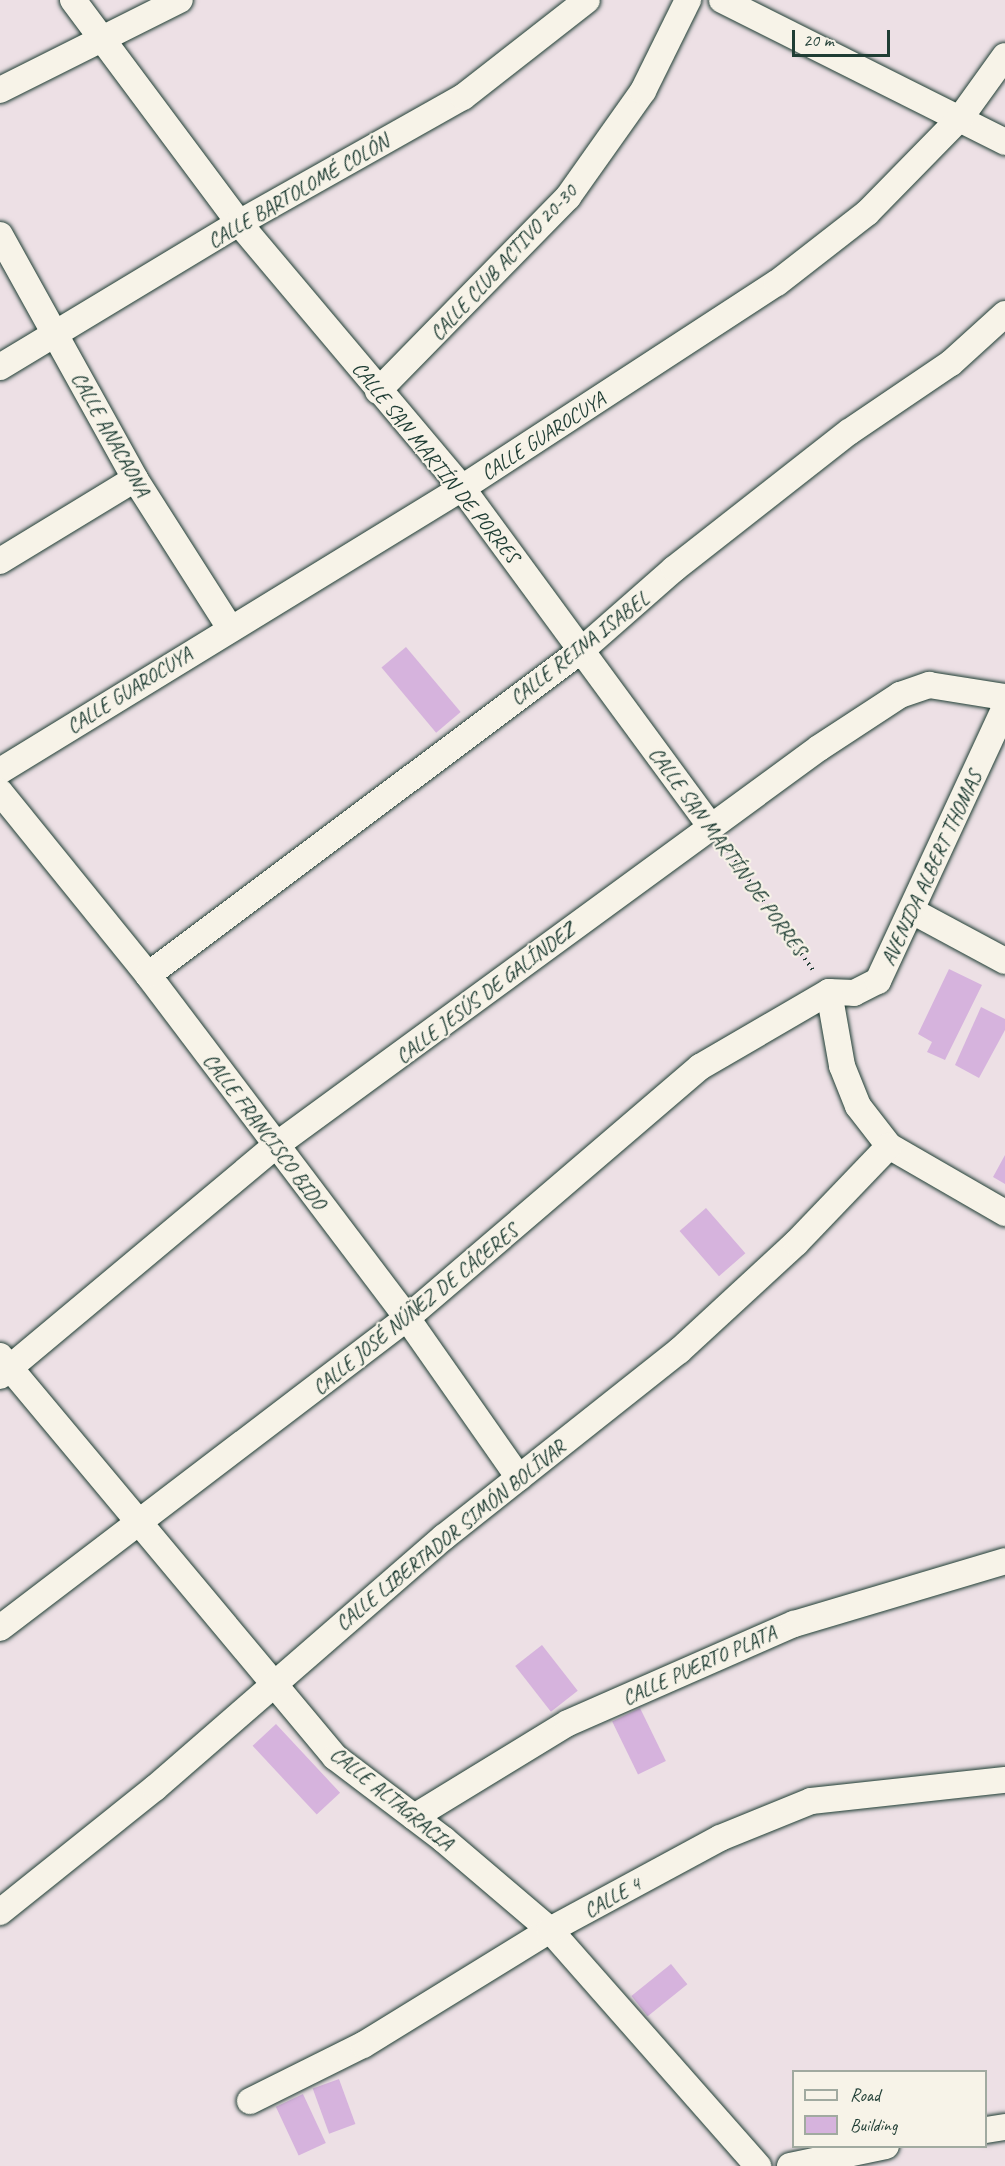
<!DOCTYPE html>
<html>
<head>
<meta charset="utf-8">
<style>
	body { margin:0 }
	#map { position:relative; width:1005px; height:2166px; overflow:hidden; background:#ede0e5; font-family:Caveat,sans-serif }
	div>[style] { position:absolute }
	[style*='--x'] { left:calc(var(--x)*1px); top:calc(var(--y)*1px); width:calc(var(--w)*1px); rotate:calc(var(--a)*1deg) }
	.building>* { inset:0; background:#d6b3dd; transform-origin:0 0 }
	.path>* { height:4px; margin-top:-2px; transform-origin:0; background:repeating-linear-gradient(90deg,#1f3d34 0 1.5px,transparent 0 6px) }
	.roads { filter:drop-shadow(0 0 2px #1f3d34) drop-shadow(0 0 2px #1f3d34) }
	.street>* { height:26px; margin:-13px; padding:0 13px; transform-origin:13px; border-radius:13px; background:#f7f3e8 }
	span { translate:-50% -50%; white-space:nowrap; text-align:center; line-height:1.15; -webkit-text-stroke:4.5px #f7f3e8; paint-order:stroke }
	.street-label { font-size:21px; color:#1f3d34 }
	.legend { position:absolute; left:792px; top:2070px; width:195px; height:78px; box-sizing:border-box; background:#f7f3e8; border:2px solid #a1aaa0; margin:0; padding:8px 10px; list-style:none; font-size:18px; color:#1f3d34 }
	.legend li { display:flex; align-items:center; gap:12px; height:30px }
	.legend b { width:30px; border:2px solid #a1aaa0 }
	.scale { position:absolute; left:792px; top:30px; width:98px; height:27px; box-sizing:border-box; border:3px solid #1f3d34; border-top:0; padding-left:8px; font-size:18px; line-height:21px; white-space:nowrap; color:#1f3d34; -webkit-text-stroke:4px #f7f3e8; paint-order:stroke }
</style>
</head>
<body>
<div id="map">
	<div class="building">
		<div style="left:406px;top:647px;width:85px;height:32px;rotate:50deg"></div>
		<div style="clip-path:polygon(949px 969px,982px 985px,945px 1060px,927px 1052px,932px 1042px,918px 1034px)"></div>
		<div style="clip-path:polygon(981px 1007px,1005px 1019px,1005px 1030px,979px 1078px,955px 1065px)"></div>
		<div style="clip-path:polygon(1005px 1155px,1005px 1184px,993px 1177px)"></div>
		<div style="left:706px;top:1208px;width:60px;height:35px;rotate:49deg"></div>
		<div style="left:542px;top:1645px;width:58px;height:34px;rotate:52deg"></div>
		<div style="left:640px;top:1708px;width:59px;height:31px;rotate:64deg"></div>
		<div style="left:276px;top:1724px;width:94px;height:32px;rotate:47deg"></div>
		<div style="left:671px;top:1964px;width:26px;height:51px;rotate:51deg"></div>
		<div style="left:339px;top:2079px;width:48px;height:28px;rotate:70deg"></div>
		<div style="left:303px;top:2094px;width:54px;height:30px;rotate:65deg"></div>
	</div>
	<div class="path">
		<div style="--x:728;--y:851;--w:146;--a:54.5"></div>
	</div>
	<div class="roads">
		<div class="street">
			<div style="--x:73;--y:0;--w:278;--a:53.3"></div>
			<div style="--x:239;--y:223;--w:346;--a:49.9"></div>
			<div style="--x:462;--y:488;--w:419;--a:53.7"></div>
			<div style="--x:722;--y:0;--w:317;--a:26.6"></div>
			<div style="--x:0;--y:90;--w:201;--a:-26.6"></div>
			<div style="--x:0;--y:235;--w:279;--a:61"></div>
			<div style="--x:135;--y:479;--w:177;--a:57.5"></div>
			<div style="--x:0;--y:367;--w:279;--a:-31.1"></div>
			<div style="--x:239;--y:223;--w:257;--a:-29.4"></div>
			<div style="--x:463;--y:97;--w:157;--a:-38"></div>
			<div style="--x:378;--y:391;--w:272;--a:-45.6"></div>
			<div style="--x:568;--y:197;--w:130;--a:-54.7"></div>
			<div style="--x:643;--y:91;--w:102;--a:-63.7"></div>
			<div style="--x:0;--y:561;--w:158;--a:-31.3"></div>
			<div style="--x:0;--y:771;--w:542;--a:-31.49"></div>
			<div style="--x:462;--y:488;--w:376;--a:-33.1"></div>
			<div style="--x:777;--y:283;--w:114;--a:-37.9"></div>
			<div style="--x:867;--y:213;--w:134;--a:-45.6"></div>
			<div style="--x:961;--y:117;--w:75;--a:-54.2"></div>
			<div style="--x:0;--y:792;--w:235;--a:51"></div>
			<div style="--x:148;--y:975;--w:430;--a:52.9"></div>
			<div style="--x:407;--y:1318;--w:195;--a:55"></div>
			<div style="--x:914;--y:912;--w:103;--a:28.3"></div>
			<div style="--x:148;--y:975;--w:544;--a:-36.85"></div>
			<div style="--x:583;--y:649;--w:121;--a:-41.3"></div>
			<div style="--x:674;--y:569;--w:222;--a:-38.1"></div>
			<div style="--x:849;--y:432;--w:123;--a:-34.1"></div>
			<div style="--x:951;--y:363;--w:73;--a:-42.2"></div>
			<div style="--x:829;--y:992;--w:25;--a:2"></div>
			<div style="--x:854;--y:993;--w:27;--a:-27"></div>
			<div style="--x:878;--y:981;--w:302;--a:-65.1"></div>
			<div style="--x:829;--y:992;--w:75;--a:80"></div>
			<div style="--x:842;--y:1066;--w:43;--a:68.2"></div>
			<div style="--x:858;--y:1106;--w:51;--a:52.2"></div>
			<div style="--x:889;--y:1146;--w:134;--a:30"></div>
			<div style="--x:0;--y:1356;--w:523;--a:50.12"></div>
			<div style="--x:335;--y:1757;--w:136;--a:37.2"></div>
			<div style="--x:443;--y:1839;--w:140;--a:40.4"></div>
			<div style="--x:550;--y:1930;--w:315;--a:48.6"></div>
			<div style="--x:0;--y:1376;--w:359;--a:-39.9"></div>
			<div style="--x:275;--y:1146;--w:674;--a:-36.19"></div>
			<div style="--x:819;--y:748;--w:97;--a:-33.2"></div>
			<div style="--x:900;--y:695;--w:31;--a:-19"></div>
			<div style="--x:929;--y:685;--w:77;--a:9"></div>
			<div style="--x:0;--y:1628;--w:512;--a:-37.3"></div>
			<div style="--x:407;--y:1318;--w:386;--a:-40.6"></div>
			<div style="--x:700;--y:1067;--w:149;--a:-30.2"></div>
			<div style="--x:414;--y:1817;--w:180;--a:-31.4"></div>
			<div style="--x:568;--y:1723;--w:247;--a:-23.7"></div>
			<div style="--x:794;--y:1624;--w:220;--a:-16.6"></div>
			<div style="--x:0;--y:1912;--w:198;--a:-38.7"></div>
			<div style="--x:155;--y:1788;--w:383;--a:-41"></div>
			<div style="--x:444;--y:1537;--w:300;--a:-38.4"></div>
			<div style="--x:679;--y:1351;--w:159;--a:-42.7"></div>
			<div style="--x:796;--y:1243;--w:134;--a:-46.2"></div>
			<div style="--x:250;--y:2101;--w:126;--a:-26.4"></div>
			<div style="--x:363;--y:2045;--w:220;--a:-31.6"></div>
			<div style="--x:550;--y:1930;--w:193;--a:-28.4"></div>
			<div style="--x:720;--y:1838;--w:98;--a:-22.1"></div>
			<div style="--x:811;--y:1801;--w:195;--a:-6.2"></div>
			<div style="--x:986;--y:2130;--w:19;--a:-9"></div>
			<div style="--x:790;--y:2166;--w:98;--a:-11.8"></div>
		</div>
	</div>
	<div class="street-label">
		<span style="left:298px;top:191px;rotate:-30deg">CALLE BARTOLOMÉ COLÓN</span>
		<span style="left:503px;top:262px;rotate:-47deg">CALLE CLUB ACTIVO 20-30</span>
		<span style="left:111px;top:434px;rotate:61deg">CALLE ANACAONA</span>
		<span style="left:543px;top:436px;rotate:-33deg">CALLE GUAROCUYA</span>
		<span style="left:436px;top:462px;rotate:51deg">CALLE SAN MARTÍN DE PORRES</span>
		<span style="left:579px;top:648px;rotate:-38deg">CALLE REINA ISABEL</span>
		<span style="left:129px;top:690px;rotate:-32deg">CALLE GUAROCUYA</span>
		<span style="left:728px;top:851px;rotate:54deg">CALLE SAN MARTÍN DE PORRES</span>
		<span style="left:931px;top:868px;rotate:-65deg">AVENIDA ALBERT THOMAS</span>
		<span style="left:485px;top:993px;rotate:-37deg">CALLE JESÚS DE GALÍNDEZ</span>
		<span style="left:265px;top:1131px;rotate:53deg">CALLE FRANCISCO BIDO</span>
		<span style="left:415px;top:1309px;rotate:-39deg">CALLE JOSÉ NÚÑEZ DE CÁCERES</span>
		<span style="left:450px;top:1535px;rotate:-39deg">CALLE LIBERTADOR SIMÓN BOLÍVAR</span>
		<span style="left:699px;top:1665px;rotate:-24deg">CALLE PUERTO PLATA</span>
		<span style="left:392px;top:1798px;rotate:39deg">CALLE ALTAGRACIA</span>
		<span style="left:612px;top:1897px;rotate:-29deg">CALLE 4</span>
	</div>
	<ul class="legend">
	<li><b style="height:8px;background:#f7f3e8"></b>Road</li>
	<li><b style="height:16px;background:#d6b3dd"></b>Building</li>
	</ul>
	<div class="scale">20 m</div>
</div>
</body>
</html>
